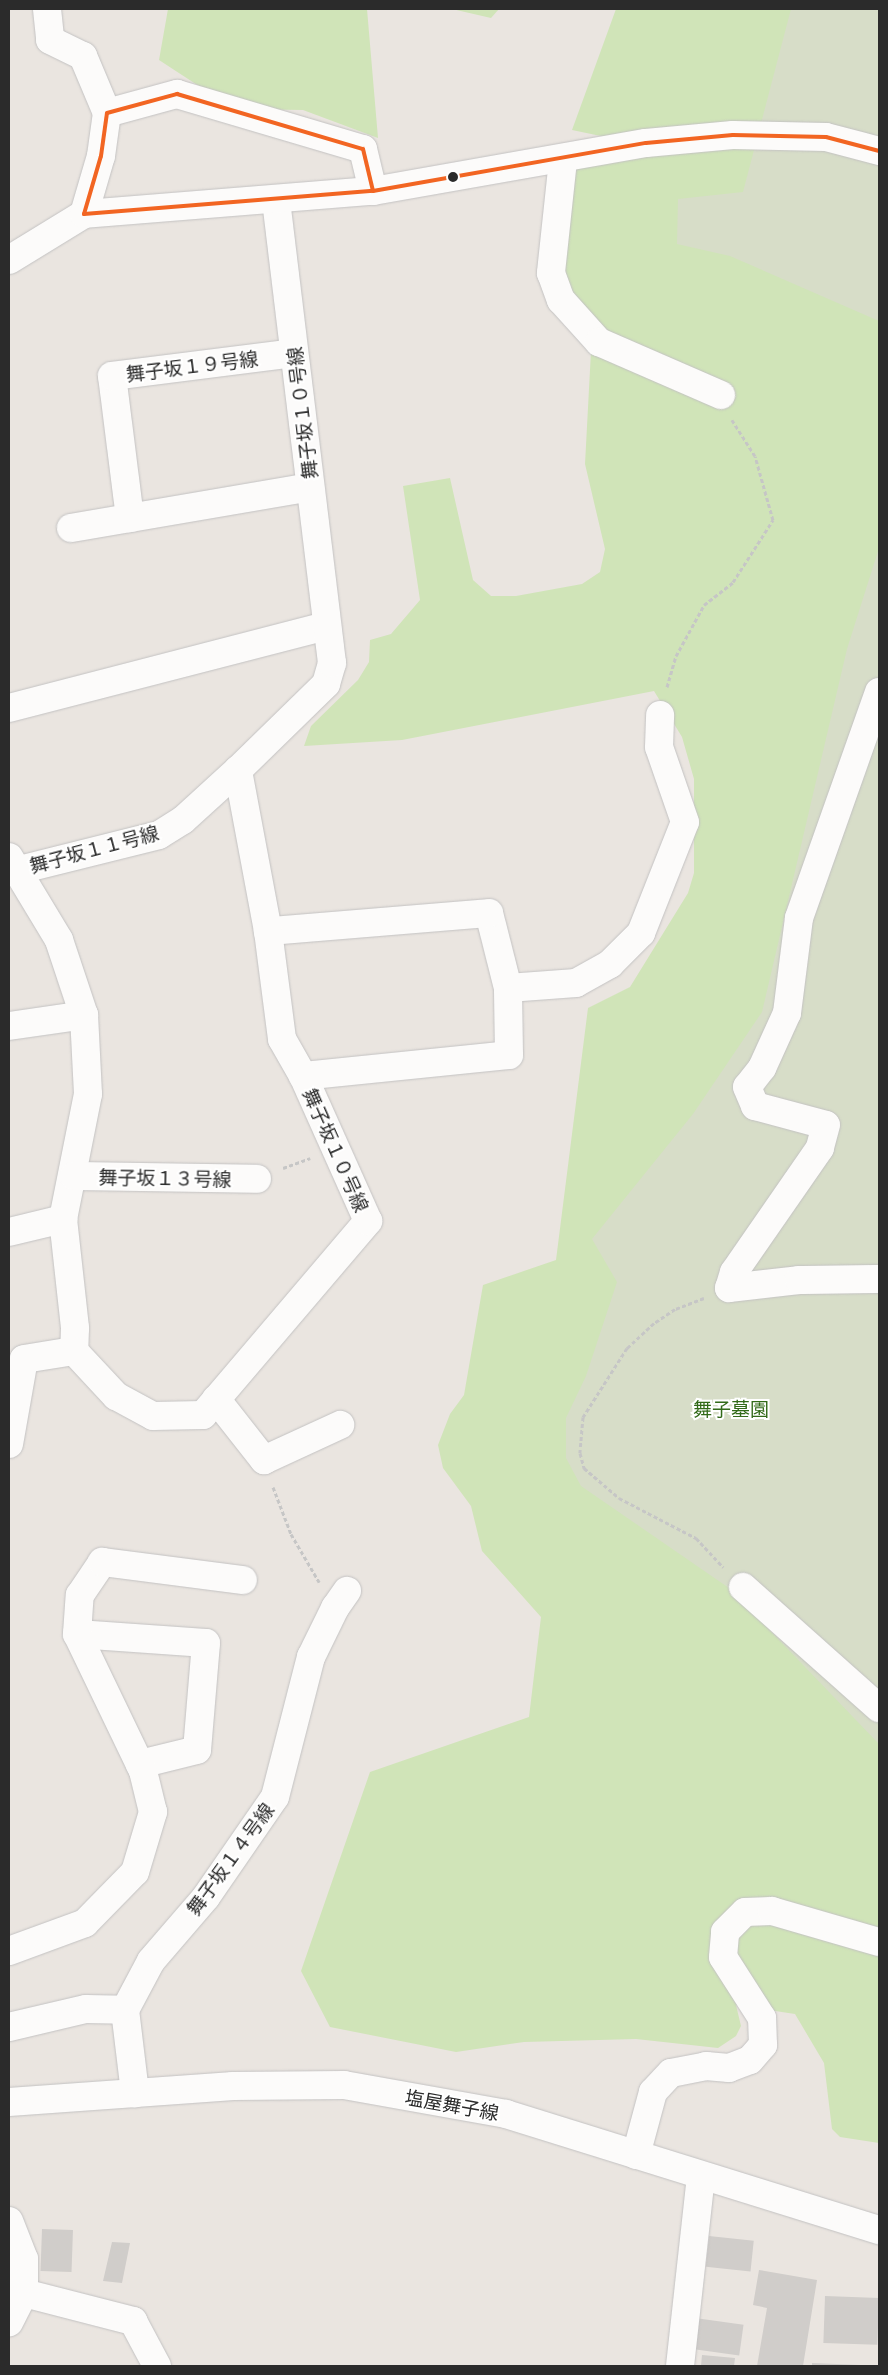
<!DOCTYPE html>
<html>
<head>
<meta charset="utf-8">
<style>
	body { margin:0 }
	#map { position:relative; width:888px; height:2375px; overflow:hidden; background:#eae5e0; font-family:"Titillium Web","Noto Sans JP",sans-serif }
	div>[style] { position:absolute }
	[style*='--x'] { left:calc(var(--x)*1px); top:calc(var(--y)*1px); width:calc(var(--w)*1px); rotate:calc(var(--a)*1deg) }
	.green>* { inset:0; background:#d0e4b8 }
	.cemetery>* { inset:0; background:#d7ddc8 }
	.building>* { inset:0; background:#d0cdca; transform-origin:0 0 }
	.path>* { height:3px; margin-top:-1.5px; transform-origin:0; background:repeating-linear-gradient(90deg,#c6c6c6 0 4px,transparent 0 6.5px) }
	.roads { filter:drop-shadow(0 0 1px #c3c2c2) drop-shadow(0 0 1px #c3c2c2) }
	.street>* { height:28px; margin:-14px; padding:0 14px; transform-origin:14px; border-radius:14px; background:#fcfbfa }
	.secondary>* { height:28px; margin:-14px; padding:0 14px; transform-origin:14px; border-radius:14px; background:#fcfbfa }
	.bus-1>* { height:4px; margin:-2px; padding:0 2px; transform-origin:2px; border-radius:2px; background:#f26522 }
	.dots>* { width:14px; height:14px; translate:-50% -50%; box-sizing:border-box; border:2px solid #fff; border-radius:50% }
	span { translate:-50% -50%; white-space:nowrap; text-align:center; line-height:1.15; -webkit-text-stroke:4px #fff; paint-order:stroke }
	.street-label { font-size:19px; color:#2b2b2b }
	.park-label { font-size:19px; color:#326a19 }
	.frame { position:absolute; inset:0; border:10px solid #2b2b2b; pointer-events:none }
</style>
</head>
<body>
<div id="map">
	<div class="green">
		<div style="clip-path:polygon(168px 9px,367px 9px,378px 138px,303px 110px,234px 109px,159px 60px)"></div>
		<div style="clip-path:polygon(452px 9px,499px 9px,491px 18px)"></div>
		<div style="clip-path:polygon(616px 9px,879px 9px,879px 132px,620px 140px,572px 130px)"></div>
		<div style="clip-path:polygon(764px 145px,879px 167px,879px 2143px,840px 2137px,832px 2129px,824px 2063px,795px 2014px,736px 2005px,741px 2026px,736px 2036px,718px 2048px,636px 2039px,524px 2042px,456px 2052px,330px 2027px,301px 1971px,370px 1772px,529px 1717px,541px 1617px,482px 1551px,471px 1506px,443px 1468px,438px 1445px,450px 1414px,464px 1395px,483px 1285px,556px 1260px,588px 1008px,630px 987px,688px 893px,694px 873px,694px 779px,682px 737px,654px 691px,402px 740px,304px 746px,311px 726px,358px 680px,369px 662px,370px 640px,391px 634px,420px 600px,403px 486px,450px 478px,473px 580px,491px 596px,516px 596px,582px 584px,600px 572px,605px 549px,585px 464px,591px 351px,560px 279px,574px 167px,656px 152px)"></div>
	</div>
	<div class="cemetery">
		<div style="clip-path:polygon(791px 9px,879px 9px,879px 321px,730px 256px,677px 244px,678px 199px,743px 192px)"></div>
		<div style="clip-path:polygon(879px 548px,879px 1744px,729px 1588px,581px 1486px,566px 1458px,566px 1418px,586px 1376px,617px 1282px,592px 1239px,693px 1114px,762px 1012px,847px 649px)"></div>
	</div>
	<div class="building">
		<div style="left:42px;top:2229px;width:31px;height:42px;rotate:2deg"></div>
		<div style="left:709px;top:2236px;width:45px;height:31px;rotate:6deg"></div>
		<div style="clip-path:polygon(112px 2242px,130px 2243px,122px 2283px,103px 2281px)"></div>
		<div style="clip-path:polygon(759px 2270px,817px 2280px,803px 2366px,757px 2366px,767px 2308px,753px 2305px)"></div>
		<div style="left:825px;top:2296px;width:54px;height:47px;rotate:2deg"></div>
		<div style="left:695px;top:2318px;width:49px;height:31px;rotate:8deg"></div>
		<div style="clip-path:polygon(702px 2355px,735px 2358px,734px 2366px,701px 2366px)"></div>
		<div style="clip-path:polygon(812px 2363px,861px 2365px,860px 2366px,812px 2366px)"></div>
	</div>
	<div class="path">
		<div style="--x:667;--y:687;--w:32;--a:-74"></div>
		<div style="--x:676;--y:656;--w:58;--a:-61.2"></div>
		<div style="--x:704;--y:605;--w:37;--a:-38"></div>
		<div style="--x:733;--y:582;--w:74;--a:-57.2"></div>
		<div style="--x:773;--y:520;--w:66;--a:-105.7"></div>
		<div style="--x:755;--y:456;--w:43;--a:-122.6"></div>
		<div style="--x:283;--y:1168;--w:29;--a:-20"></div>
		<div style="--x:704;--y:1298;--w:31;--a:159"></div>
		<div style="--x:675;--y:1309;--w:25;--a:146"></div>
		<div style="--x:654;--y:1323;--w:37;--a:137"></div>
		<div style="--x:627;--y:1348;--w:82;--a:122.5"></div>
		<div style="--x:583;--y:1417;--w:36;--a:95"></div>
		<div style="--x:580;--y:1453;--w:16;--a:75"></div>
		<div style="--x:584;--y:1468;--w:46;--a:40.6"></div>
		<div style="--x:619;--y:1498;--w:87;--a:27.5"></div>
		<div style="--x:696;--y:1538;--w:40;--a:47"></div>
		<div style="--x:273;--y:1487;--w:50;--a:69"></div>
		<div style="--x:291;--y:1534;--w:56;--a:59.7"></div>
	</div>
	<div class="roads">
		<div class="street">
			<div style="--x:47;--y:9;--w:31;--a:84"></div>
			<div style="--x:50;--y:40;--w:37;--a:26"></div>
			<div style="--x:83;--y:56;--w:62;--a:67.2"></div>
			<div style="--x:107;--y:113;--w:73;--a:-15.2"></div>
			<div style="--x:177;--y:94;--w:194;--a:16.5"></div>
			<div style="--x:363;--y:149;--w:43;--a:76.6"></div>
			<div style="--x:563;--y:160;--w:114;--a:96.1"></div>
			<div style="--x:551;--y:273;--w:29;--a:70"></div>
			<div style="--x:561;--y:300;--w:57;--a:47.9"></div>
			<div style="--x:599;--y:342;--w:133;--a:23.5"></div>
			<div style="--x:9;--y:260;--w:88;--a:-31.5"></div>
			<div style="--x:84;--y:214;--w:60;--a:-73.7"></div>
			<div style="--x:101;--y:156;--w:43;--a:-82.1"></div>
			<div style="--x:130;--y:518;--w:143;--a:-97.2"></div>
			<div style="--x:112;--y:376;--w:183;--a:-7.2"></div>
			<div style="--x:71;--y:528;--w:242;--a:-9.7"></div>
			<div style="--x:879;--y:692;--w:240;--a:109.5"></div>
			<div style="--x:799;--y:918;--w:96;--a:97.2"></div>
			<div style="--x:787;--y:1013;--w:60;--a:114.4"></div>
			<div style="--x:762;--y:1068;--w:24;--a:128"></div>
			<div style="--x:747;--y:1087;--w:21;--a:67"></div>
			<div style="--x:755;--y:1106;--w:73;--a:15"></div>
			<div style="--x:826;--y:1125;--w:24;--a:105"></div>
			<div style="--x:820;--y:1148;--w:151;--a:124.7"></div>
			<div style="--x:734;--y:1272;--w:17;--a:107"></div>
			<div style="--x:729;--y:1288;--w:70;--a:-6.5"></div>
			<div style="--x:799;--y:1280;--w:80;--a:-0.7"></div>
			<div style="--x:9;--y:708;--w:328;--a:-14.5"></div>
			<div style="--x:9;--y:857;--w:97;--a:58.9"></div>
			<div style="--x:59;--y:940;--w:79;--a:71.6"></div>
			<div style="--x:84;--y:1015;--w:79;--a:87.1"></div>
			<div style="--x:88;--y:1094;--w:127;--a:101.3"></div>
			<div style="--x:63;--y:1219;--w:110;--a:83.7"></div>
			<div style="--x:75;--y:1328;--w:23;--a:92"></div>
			<div style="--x:74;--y:1351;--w:62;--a:47"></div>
			<div style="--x:116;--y:1396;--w:42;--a:28.4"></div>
			<div style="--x:153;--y:1416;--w:50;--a:-1.1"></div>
			<div style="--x:203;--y:1415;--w:255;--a:-49.6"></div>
			<div style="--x:368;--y:1221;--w:159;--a:-114.1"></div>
			<div style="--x:303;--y:1076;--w:207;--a:-5.8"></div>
			<div style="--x:509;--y:1055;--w:67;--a:-90.9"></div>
			<div style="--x:508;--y:988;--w:77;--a:-104.2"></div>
			<div style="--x:489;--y:913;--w:222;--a:175.3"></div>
			<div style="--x:268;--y:931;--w:164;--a:-100.6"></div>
			<div style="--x:238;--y:770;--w:123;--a:-44.3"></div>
			<div style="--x:326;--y:684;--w:22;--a:-74"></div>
			<div style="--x:332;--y:663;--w:465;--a:-96.9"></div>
			<div style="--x:19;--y:870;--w:144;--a:-14"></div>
			<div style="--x:159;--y:835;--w:28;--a:-32"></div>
			<div style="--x:183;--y:820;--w:74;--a:-42.3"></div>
			<div style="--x:268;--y:931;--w:109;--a:82.6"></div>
			<div style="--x:282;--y:1039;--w:43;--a:60.4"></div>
			<div style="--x:508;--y:988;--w:68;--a:-4.2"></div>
			<div style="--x:576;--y:983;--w:39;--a:-29"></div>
			<div style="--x:610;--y:964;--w:44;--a:-45"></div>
			<div style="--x:641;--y:933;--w:119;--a:-68.4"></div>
			<div style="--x:685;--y:822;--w:79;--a:-109.1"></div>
			<div style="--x:659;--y:747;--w:32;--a:-88"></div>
			<div style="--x:9;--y:1026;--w:76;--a:-8.3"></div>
			<div style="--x:74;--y:1176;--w:183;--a:0.9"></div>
			<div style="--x:9;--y:1232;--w:56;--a:-13.5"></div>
			<div style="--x:216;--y:1399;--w:78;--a:51.8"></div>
			<div style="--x:264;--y:1460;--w:84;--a:-24.7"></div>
			<div style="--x:9;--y:1444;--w:86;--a:-80"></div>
			<div style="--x:24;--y:1359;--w:51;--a:-9.1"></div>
			<div style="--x:743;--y:1587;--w:182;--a:41.7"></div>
			<div style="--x:77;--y:1634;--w:129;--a:4"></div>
			<div style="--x:206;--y:1643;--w:107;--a:94.8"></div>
			<div style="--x:197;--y:1750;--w:59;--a:166.2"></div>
			<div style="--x:9;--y:1951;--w:81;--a:-20.2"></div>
			<div style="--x:85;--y:1923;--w:71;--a:-45.6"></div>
			<div style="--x:135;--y:1872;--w:63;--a:-73.3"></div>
			<div style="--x:153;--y:1812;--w:42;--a:-103.7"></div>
			<div style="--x:143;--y:1771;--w:152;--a:-115.7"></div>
			<div style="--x:77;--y:1634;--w:39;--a:-86"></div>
			<div style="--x:80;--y:1595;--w:40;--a:-56"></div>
			<div style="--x:102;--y:1562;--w:142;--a:7.3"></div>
			<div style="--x:125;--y:2010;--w:55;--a:-62"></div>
			<div style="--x:151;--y:1961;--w:84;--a:-49.3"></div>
			<div style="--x:206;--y:1897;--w:121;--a:-55.4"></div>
			<div style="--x:275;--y:1797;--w:145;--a:-75.6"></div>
			<div style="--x:311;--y:1657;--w:55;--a:-63.9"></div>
			<div style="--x:335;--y:1608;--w:21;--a:-55"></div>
			<div style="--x:9;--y:2027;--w:79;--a:-13.2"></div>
			<div style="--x:86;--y:2009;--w:39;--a:1"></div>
			<div style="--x:125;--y:2010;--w:84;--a:83.1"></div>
			<div style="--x:636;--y:2155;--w:65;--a:-74.9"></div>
			<div style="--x:653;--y:2092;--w:26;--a:-47"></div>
			<div style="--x:671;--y:2073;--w:36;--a:-11"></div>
			<div style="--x:706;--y:2066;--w:23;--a:5"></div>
			<div style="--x:729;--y:2068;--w:22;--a:-21"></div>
			<div style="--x:750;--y:2060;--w:20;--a:-49"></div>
			<div style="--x:763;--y:2045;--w:27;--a:-92"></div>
			<div style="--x:762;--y:2018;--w:72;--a:-122.6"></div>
			<div style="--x:723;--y:1957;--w:25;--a:-85"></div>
			<div style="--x:725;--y:1932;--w:28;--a:-45"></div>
			<div style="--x:745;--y:1912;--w:27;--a:-2"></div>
			<div style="--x:772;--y:1911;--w:111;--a:16.2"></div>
			<div style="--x:9;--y:2221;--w:41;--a:68.5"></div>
			<div style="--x:24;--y:2259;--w:34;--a:90"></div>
			<div style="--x:24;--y:2293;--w:33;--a:117"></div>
			<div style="--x:24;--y:2293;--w:113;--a:14.4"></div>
			<div style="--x:133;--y:2321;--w:51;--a:61.9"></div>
			<div style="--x:680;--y:2366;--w:190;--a:-83.7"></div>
		</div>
		<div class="secondary">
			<div style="--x:84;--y:214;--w:290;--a:-4.6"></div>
			<div style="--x:373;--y:191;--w:277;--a:-10"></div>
			<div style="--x:646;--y:143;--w:87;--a:-5.3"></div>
			<div style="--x:733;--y:135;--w:93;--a:1.2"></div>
			<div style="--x:826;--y:137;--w:55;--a:14.8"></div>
			<div style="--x:9;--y:2102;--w:225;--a:-4.1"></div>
			<div style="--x:233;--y:2086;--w:111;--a:-0.5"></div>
			<div style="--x:344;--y:2085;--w:165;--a:10.1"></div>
			<div style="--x:506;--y:2114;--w:391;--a:17.3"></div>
		</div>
	</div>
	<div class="bus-1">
		<div style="--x:107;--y:113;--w:73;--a:-15.2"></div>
		<div style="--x:177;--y:94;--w:194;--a:16.5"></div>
		<div style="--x:363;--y:149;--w:43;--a:76.6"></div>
		<div style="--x:84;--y:214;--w:290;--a:-4.6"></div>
		<div style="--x:373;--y:191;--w:277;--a:-10"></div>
		<div style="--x:646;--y:143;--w:87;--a:-5.3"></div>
		<div style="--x:733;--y:135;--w:93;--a:1.2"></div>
		<div style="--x:826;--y:137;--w:55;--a:14.8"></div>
		<div style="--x:84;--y:214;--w:60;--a:-73.7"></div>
		<div style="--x:101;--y:156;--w:43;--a:-82.1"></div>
	</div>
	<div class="dots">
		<div style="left:453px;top:177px;background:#2b2b2b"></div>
	</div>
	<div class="street-label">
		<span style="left:192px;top:366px;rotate:-7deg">舞子坂１９号線</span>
		<span style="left:302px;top:413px;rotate:-97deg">舞子坂１０号線</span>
		<span style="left:94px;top:849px;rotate:-15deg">舞子坂１１号線</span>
		<span style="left:336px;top:1150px;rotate:66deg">舞子坂１０号線</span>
		<span style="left:165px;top:1178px;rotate:1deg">舞子坂１３号線</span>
		<span style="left:230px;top:1859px;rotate:-54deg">舞子坂１４号線</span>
		<span style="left:452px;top:2105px;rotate:10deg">塩屋舞子線</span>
	</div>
	<div class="park-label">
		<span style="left:731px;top:1409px">舞子墓園</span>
	</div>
	<div class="frame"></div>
</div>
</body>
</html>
